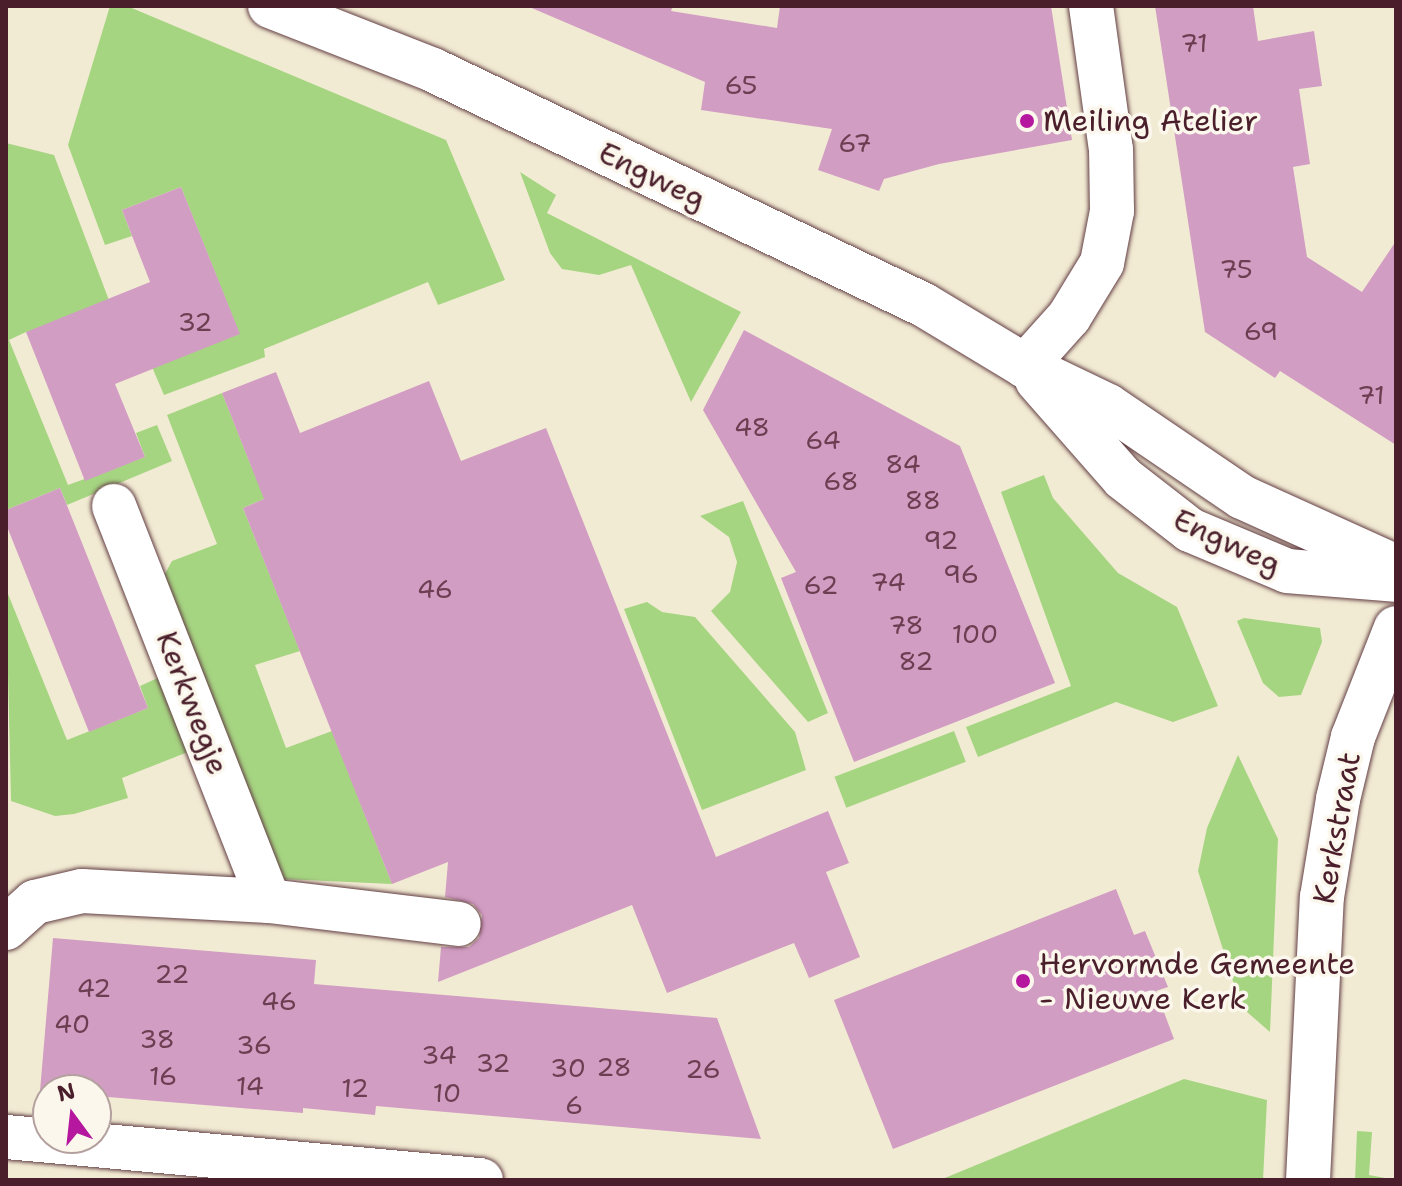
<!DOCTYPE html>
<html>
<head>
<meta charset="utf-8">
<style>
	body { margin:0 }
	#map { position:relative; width:1402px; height:1186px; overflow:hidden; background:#f2ebd3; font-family:"Shantell Sans",sans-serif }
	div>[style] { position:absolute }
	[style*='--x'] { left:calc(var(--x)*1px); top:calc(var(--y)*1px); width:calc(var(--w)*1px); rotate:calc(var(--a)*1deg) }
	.green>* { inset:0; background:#a6d582; transform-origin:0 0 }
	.building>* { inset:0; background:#d29dc3 }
	.roads { filter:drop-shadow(0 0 2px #633e44) drop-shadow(0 0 2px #633e44) }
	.street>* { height:44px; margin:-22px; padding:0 22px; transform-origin:22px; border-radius:22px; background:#fff }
	.secondary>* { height:44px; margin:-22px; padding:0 22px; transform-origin:22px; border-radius:22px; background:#fff }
	.dots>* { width:22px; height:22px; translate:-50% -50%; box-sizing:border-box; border:4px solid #fbf7ec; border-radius:50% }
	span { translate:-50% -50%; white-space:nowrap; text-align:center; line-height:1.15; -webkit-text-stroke:7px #fbf7ec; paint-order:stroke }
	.number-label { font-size:26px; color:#6c3e51 }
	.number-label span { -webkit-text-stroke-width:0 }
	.poi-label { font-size:30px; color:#4a1f2b }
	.left { translate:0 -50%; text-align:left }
	.street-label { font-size:30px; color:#4a1f2b }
	.frame { position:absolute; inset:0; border:8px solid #4a1f2b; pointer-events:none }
	.north { position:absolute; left:32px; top:1074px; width:80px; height:80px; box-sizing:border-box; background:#fbf7ec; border:2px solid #b4a19f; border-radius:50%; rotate:345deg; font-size:22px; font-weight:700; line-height:32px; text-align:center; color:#4a1f2b }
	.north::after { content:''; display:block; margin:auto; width:28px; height:36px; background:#b5179e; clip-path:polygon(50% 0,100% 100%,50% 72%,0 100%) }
</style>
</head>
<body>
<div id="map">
	<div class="green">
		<div style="clip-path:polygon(110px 6px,127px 6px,446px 140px,505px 280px,438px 305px,428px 282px,264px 349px,265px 357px,164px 395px,143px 346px,239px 333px,181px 187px,122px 210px,132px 236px,105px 245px,68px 145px)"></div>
		<div style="clip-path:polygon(6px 143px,54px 155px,118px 324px,26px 332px,9px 340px,68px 485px,145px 457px,136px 433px,157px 425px,172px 461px,67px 505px,60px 488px,6px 510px)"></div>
		<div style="clip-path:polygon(520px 172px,556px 195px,547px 213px,741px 312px,691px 402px,631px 265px,599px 275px,562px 269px,550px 253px)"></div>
		<div style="clip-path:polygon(222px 393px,252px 468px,281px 492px,243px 508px,300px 651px,255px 665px,286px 748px,332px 731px,392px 884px,283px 879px,162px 579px,172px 561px,217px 544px,167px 415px)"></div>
		<div style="clip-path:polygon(1044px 475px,1053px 498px,1118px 573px,1177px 607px,1218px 706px,1173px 722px,1116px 702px,978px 757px,966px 727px,1071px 686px,1001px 492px)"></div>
		<div style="clip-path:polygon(743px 501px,828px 713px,808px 722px,711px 611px,730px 592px,737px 562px,729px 537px,700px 516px)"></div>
		<div style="clip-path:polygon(6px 589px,67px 740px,148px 708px,140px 686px,162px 676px,193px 750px,122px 778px,128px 798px,74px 814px,55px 816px,11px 801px)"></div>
		<div style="clip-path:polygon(647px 602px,662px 612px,695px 617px,795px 732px,806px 770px,702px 810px,624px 609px)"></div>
		<div style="clip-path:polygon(1244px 618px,1320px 628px,1322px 642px,1301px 695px,1279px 697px,1263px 683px,1237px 621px)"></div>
		<div style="left:954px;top:731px;width:33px;height:128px;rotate:69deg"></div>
		<div style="clip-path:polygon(1238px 755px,1278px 839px,1270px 1032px,1247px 1012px,1233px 981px,1198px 871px,1207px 828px)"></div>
		<div style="clip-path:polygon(1184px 1079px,1267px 1100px,1263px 1180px,940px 1180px)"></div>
		<div style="clip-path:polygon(1357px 1131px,1372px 1132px,1369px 1175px,1396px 1180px,1355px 1180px)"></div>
	</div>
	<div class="building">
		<div style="clip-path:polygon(527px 6px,673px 6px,671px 11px,777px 28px,780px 6px,1051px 6px,1072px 140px,939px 164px,884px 179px,879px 191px,818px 170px,832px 129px,701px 110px,705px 82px)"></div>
		<div style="clip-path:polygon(1155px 6px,1253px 6px,1258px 41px,1314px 31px,1322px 86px,1299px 89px,1310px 164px,1293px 167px,1307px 257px,1362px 292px,1396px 241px,1396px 445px,1280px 371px,1275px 378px,1205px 332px)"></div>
		<div style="clip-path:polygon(181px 187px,240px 334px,115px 384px,145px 457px,85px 481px,26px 332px,150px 282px,122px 210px)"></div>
		<div style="clip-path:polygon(744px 330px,960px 446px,1055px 683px,854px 762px,781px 578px,796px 572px,703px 410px)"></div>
		<div style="clip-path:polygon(276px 372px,300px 433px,429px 381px,461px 461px,546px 428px,716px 857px,828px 811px,849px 863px,826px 872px,860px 957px,809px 978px,794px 943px,667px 993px,632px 905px,438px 982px,441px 947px,469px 947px,479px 938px,482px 915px,473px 904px,445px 897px,448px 862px,392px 884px,243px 508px,264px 499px,222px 393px)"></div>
		<div style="clip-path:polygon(60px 488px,148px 708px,89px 732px,6px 524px,6px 510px)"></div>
		<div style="clip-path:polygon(1116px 889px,1134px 935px,1145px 931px,1168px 987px,1156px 991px,1174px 1039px,893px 1149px,834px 1000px)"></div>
		<div style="clip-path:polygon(53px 938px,316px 960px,314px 984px,717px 1018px,761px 1139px,376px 1106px,375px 1115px,303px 1108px,303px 1113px,96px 1096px,96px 1090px,40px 1091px)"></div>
	</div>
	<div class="roads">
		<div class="street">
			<div style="--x:1025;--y:366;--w:66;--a:-48.1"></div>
			<div style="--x:1069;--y:317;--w:63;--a:-58.6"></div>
			<div style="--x:1102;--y:263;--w:53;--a:-79.1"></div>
			<div style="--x:1112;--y:211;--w:61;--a:-90.9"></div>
			<div style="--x:1111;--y:150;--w:145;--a:-97.9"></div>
			<div style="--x:114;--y:506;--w:424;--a:68.6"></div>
			<div style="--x:6;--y:928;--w:39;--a:-42"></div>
			<div style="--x:35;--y:902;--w:48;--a:-13.2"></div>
			<div style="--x:82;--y:891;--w:187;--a:3.1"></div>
			<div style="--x:269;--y:901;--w:191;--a:6.9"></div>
			<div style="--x:6;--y:1137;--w:477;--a:5.2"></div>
			<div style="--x:1308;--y:1180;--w:283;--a:-87.2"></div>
			<div style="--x:1322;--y:897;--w:99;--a:-80.7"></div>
			<div style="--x:1338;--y:799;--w:64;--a:-76.4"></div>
			<div style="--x:1353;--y:737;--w:117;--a:-68.5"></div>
		</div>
		<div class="secondary">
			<div style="--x:270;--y:6;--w:175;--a:21.4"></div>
			<div style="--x:433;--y:70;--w:544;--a:25.58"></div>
			<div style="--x:924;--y:305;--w:118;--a:31.1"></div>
			<div style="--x:1025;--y:366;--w:92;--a:25.7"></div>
			<div style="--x:1108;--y:406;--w:162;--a:34.2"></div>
			<div style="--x:1242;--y:497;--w:169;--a:24.4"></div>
			<div style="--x:1037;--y:380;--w:130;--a:48.7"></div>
			<div style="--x:1123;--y:478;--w:85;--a:37.8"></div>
			<div style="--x:1190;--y:530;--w:105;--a:22.9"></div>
			<div style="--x:1287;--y:571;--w:109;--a:4.7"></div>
		</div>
	</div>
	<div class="dots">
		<div style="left:1027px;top:121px;background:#b5179e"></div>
		<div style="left:1023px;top:981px;background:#b5179e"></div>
	</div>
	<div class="number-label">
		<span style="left:1194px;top:43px">71</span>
		<span style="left:741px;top:85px">65</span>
		<span style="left:855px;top:143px">67</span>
		<span style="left:1236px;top:269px">75</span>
		<span style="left:195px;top:322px">32</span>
		<span style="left:1261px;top:331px">69</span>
		<span style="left:1371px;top:395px">71</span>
		<span style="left:752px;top:427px">48</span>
		<span style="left:823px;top:440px">64</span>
		<span style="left:903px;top:464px">84</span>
		<span style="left:841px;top:481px">68</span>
		<span style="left:923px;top:500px">88</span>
		<span style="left:941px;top:540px">92</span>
		<span style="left:961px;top:574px">96</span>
		<span style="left:888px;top:582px">74</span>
		<span style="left:821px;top:585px">62</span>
		<span style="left:435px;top:589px">46</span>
		<span style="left:906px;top:625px">78</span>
		<span style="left:975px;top:634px">100</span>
		<span style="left:916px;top:661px">82</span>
		<span style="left:172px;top:974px">22</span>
		<span style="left:94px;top:988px">42</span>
		<span style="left:279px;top:1001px">46</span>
		<span style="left:72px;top:1024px">40</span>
		<span style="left:157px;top:1039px">38</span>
		<span style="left:254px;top:1045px">36</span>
		<span style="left:439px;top:1055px">34</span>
		<span style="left:493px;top:1063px">32</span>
		<span style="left:614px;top:1067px">28</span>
		<span style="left:568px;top:1068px">30</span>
		<span style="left:703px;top:1069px">26</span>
		<span style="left:163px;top:1076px">16</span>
		<span style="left:250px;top:1086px">14</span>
		<span style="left:355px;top:1088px">12</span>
		<span style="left:447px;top:1093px">10</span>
		<span style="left:574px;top:1105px">6</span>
	</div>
	<div class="poi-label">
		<span class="left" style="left:1043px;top:121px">Meiling Atelier</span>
		<span class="left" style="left:1039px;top:981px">Hervormde Gemeente<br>- Nieuwe Kerk</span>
	</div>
	<div class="street-label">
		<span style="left:652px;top:176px;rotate:26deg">Engweg</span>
		<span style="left:1227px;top:542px;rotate:25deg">Engweg</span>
		<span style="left:192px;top:703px;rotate:69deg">Kerkwegje</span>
		<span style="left:1337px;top:828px;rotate:-80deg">Kerkstraat</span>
	</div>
	<div class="frame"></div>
	<div class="north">N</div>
</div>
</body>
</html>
